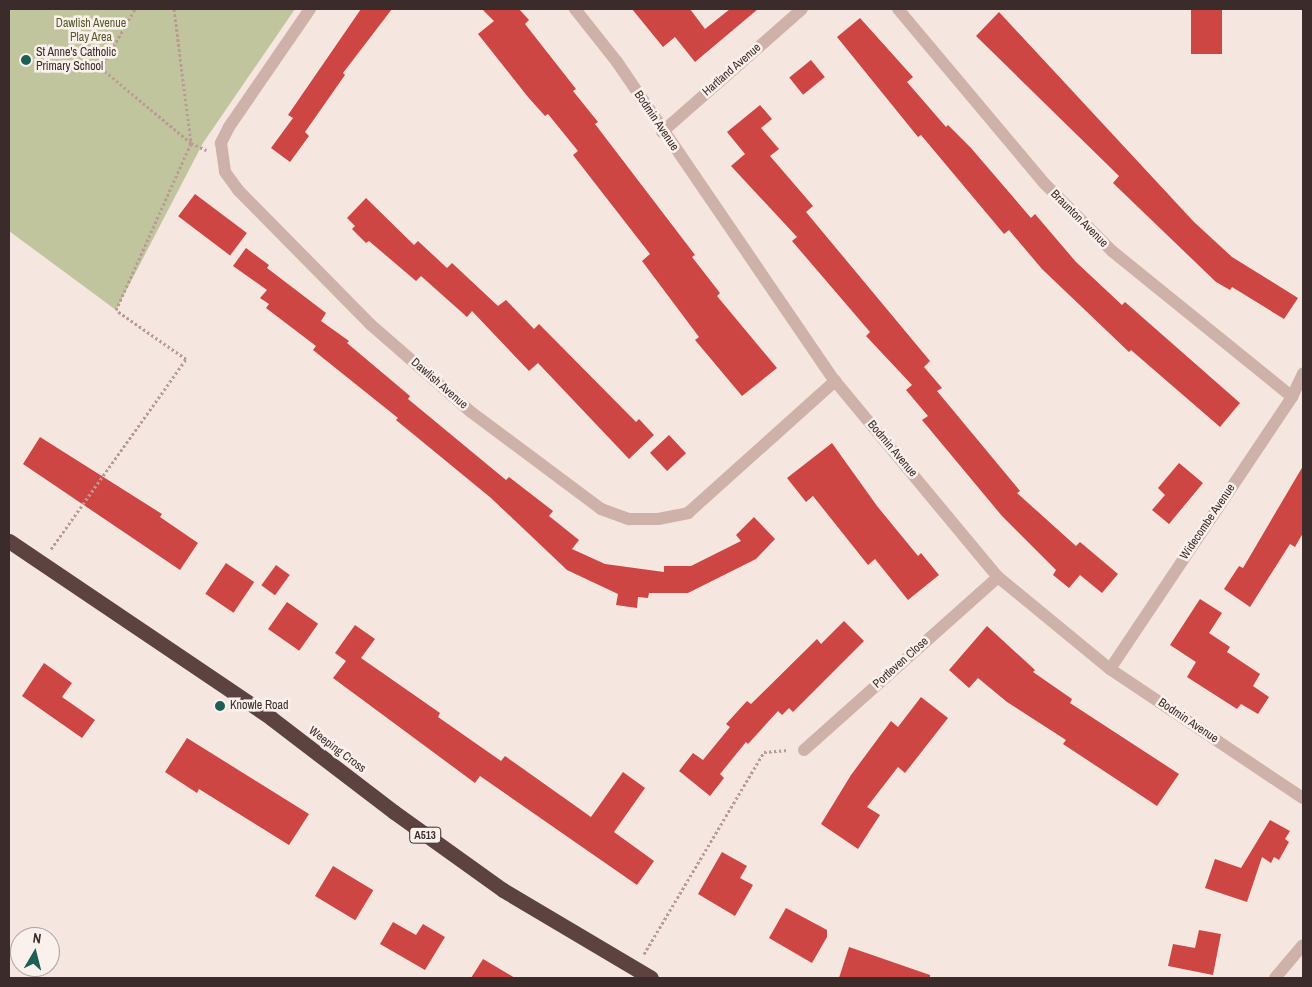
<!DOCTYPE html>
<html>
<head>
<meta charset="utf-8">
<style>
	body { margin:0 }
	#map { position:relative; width:1312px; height:987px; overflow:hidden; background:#f5e6df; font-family:"Archivo Narrow",sans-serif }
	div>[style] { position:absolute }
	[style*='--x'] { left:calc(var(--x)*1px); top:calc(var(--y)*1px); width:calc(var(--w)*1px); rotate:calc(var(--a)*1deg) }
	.green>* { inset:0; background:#c1c59e }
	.building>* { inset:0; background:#ce4644; transform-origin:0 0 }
	.path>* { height:3px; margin-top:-1.5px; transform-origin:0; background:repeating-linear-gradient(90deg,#ba9b94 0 2.5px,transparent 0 5px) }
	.minor>* { height:12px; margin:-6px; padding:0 6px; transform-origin:6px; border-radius:6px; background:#ceb2aa }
	.highway>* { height:15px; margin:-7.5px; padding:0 7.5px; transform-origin:7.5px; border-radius:7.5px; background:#5d4340 }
	.dots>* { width:14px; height:14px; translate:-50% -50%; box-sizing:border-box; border:2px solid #fbf1ec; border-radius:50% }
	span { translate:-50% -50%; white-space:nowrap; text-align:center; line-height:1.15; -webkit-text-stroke:5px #fbf1ec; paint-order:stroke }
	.shield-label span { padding:1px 4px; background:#fbf1ec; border:1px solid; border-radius:4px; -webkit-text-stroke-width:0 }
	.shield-label { font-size:11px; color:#3b2b2a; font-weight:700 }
	.park-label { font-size:12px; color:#555c2b }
	.poi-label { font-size:12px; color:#3b2b2a }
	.left { translate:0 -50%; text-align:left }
	.street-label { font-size:12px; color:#3b2b2a }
	.frame { position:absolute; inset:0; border:10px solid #3b2b2a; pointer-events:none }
	.north { position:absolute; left:10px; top:927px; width:50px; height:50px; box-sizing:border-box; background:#fbf1ec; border:1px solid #aea29e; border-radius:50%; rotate:8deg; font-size:14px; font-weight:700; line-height:20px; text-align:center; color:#3b2b2a }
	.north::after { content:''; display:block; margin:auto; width:18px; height:22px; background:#1c6055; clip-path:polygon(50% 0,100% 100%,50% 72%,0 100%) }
</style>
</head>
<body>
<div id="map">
	<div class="green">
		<div style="clip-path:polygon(9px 9px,295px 9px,203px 143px,116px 310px,9px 231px)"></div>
	</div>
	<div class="building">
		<div style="clip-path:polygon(361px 9px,392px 9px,343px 73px,345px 75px,305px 132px,309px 136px,290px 162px,271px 148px,293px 118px,288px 115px)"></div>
		<div style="clip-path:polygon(482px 9px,519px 9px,529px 20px,525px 24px,576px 89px,573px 91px,598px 122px,595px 124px,695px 255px,692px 257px,720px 293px,717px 296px,777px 368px,742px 396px,695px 340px,699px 337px,642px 261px,650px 254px,573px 155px,578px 151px,548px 114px,545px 116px,528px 97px,478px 34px,494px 21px)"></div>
		<div style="clip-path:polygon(632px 9px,690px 9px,705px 29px,730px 9px,758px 9px,695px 62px,675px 37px,663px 47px)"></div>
		<div style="left:1191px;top:9px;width:31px;height:45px"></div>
		<div style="clip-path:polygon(999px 12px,1194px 222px,1232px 257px,1298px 298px,1284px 319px,1232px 287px,1230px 290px,1216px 282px,1113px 183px,1119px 176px,976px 36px)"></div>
		<div style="clip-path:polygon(860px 18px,913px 77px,907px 82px,946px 127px,948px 125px,971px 148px,1031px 218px,1035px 214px,1076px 262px,1122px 305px,1125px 302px,1240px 403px,1220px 427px,1131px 350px,1129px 352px,1042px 269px,1009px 230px,1004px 234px,921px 135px,918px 137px,837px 37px)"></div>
		<div style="left:811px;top:60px;width:22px;height:28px;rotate:51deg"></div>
		<div style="clip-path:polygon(760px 105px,772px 119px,761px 128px,779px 149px,770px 156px,813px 206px,806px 212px,930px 361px,924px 367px,942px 388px,937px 391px,1020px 491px,1017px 493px,1076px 546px,1080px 542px,1118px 574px,1102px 593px,1080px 575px,1069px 588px,1053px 575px,1056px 570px,1002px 516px,922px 420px,928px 416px,906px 390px,912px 385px,866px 336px,870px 332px,792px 241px,797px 237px,731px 166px,745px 154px,727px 132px)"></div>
		<div style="left:195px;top:194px;width:65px;height:28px;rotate:37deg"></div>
		<div style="clip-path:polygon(366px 198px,414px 245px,418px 241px,447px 268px,452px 263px,498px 306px,506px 300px,534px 329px,539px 324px,636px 422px,639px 419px,654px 435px,629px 459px,538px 363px,529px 371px,472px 311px,467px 317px,421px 276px,416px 281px,369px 241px,366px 243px,352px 229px,355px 226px,347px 218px)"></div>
		<div style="clip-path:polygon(246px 248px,269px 265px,267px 268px,326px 313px,321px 321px,349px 341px,347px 343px,410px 396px,408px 399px,506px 480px,509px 477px,553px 511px,549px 516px,579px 540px,572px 549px,605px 564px,664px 572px,664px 566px,691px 566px,741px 541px,736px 535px,754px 517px,775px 539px,756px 559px,688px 593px,649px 593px,648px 598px,638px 597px,637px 608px,616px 605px,618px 594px,567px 570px,491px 498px,396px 420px,398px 418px,313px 350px,316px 346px,266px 308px,269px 304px,260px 298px,267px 290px,233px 266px)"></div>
		<div style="left:669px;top:435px;width:25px;height:26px;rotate:47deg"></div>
		<div style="clip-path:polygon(40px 437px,162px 514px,160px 517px,198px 543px,180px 570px,23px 464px)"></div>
		<div style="clip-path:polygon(832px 443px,877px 506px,918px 556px,921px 553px,939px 575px,908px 600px,875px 559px,868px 565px,813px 496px,806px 502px,787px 478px)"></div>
		<div style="clip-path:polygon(1179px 463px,1203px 483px,1169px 524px,1152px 510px,1165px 495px,1158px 488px)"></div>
		<div style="clip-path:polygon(1303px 466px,1303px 533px,1295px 547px,1290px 544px,1250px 607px,1224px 589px,1239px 566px,1243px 568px)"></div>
		<div style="left:226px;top:563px;width:34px;height:37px;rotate:34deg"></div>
		<div style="left:276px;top:565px;width:17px;height:25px;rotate:36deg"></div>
		<div style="clip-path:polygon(1200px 599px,1222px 613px,1209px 633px,1230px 647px,1227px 652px,1260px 674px,1253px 686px,1269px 697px,1258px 714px,1241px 704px,1237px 709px,1187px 677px,1196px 662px,1170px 645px)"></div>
		<div style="left:287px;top:602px;width:38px;height:33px;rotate:35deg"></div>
		<div style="clip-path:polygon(844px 621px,864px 641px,793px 712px,789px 708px,782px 715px,778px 711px,748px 744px,746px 742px,720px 774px,724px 778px,710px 796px,679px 771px,693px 753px,703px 760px,730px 727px,726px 724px,747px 701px,751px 704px,817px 639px,821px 644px)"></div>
		<div style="clip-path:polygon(355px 625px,375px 639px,361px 658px,440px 713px,438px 717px,501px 761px,505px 756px,591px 817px,623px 772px,645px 788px,614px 832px,654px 861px,637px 885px,480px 776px,475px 783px,333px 678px,346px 661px,335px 653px)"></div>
		<div style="clip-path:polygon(987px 626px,1035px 670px,1033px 672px,1072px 699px,1070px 703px,1179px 774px,1157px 806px,1063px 744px,1066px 740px,1007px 702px,978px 678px,969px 688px,949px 670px)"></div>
		<div style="clip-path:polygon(44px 663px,72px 683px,62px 697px,95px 720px,82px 738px,22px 696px)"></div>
		<div style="clip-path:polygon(921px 697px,948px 718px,905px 773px,898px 767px,867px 807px,880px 815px,858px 849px,821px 824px,851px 775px,891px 721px,898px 727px)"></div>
		<div style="clip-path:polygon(187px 738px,309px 814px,289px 845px,199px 789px,197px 793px,165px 772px)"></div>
		<div style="clip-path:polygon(1270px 820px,1290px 831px,1285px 839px,1289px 842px,1279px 860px,1274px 857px,1271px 863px,1262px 857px,1247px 902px,1205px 888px,1215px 859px,1241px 868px)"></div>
		<div style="clip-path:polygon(722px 852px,747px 866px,740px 878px,753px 885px,735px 916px,698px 894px)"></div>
		<div style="left:333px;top:866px;width:47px;height:35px;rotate:31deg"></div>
		<div style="clip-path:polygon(786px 908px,827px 930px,827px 937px,812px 963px,769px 938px)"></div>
		<div style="clip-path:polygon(393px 922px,416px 935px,423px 924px,445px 937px,425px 970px,380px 944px)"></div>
		<div style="clip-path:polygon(1199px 930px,1221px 934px,1213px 975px,1168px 966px,1173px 944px,1195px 948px)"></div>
		<div style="clip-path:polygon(849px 947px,930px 975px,930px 978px,839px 978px)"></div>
		<div style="clip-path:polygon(483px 959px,515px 978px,471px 978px)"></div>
	</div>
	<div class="path">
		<div style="--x:174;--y:9;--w:135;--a:82.8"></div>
		<div style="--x:191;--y:143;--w:17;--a:25"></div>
		<div style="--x:51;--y:549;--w:233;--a:-54.6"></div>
		<div style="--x:186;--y:359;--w:85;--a:-145"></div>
		<div style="--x:116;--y:310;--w:183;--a:-65.8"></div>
		<div style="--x:191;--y:143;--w:117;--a:-140.2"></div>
		<div style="--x:101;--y:68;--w:68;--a:-60"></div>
		<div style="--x:644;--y:954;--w:235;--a:-59.3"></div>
		<div style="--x:764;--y:752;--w:24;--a:-5"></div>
	</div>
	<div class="minor">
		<div style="--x:310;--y:9;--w:143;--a:124.5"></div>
		<div style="--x:229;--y:127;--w:18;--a:117"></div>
		<div style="--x:221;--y:143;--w:29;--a:82"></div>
		<div style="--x:225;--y:172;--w:22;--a:54"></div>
		<div style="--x:238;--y:190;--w:188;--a:45.4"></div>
		<div style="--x:370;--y:324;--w:134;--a:41.1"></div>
		<div style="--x:471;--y:412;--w:162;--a:36.7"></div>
		<div style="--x:601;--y:509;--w:30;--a:20"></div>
		<div style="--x:629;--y:519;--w:29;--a:0"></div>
		<div style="--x:658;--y:519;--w:31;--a:-11"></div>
		<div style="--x:688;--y:513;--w:198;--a:-41.9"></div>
		<div style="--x:575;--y:9;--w:68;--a:51.6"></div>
		<div style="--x:617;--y:62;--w:386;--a:55.7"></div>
		<div style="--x:835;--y:381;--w:255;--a:50.3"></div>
		<div style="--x:998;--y:577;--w:145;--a:39.4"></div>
		<div style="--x:1110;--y:669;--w:232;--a:33.8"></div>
		<div style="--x:898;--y:9;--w:227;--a:50"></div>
		<div style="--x:1044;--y:183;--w:96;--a:45"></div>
		<div style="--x:1112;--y:251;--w:232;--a:39"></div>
		<div style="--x:662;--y:132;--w:186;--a:-41.3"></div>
		<div style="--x:1110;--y:669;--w:327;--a:-56.2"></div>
		<div style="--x:1292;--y:397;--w:26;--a:-65"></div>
		<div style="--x:804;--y:750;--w:260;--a:-41.7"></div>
		<div style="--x:1275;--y:978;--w:43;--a:-49.7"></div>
	</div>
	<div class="highway">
		<div style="--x:9;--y:541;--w:316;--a:34"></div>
		<div style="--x:271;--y:718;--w:155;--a:37.4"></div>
		<div style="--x:394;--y:812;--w:134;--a:35.6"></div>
		<div style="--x:503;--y:890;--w:172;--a:30.7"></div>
	</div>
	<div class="dots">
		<div style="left:26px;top:60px;background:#1c6055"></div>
		<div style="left:220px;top:706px;background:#1c6055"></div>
	</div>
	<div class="shield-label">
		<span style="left:425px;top:835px">A513</span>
	</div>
	<div class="park-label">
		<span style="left:91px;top:31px">Dawlish Avenue<br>Play Area</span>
	</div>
	<div class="poi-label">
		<span class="left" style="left:36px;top:60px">St Anne's Catholic<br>Primary School</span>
		<span class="left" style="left:230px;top:706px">Knowle Road</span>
	</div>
	<div class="street-label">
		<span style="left:732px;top:70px;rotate:-41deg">Hartland Avenue</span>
		<span style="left:656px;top:121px;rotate:56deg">Bodmin Avenue</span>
		<span style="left:1079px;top:219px;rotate:45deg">Braunton Avenue</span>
		<span style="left:439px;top:384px;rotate:41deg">Dawlish Avenue</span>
		<span style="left:892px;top:449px;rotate:50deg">Bodmin Avenue</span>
		<span style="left:1208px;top:522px;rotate:-56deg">Widecombe Avenue</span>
		<span style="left:901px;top:663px;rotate:-42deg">Portleven Close</span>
		<span style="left:1188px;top:721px;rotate:34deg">Bodmin Avenue</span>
		<span style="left:337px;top:750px;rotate:37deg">Weeping Cross</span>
	</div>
	<div class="frame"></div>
	<div class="north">N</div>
</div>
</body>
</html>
